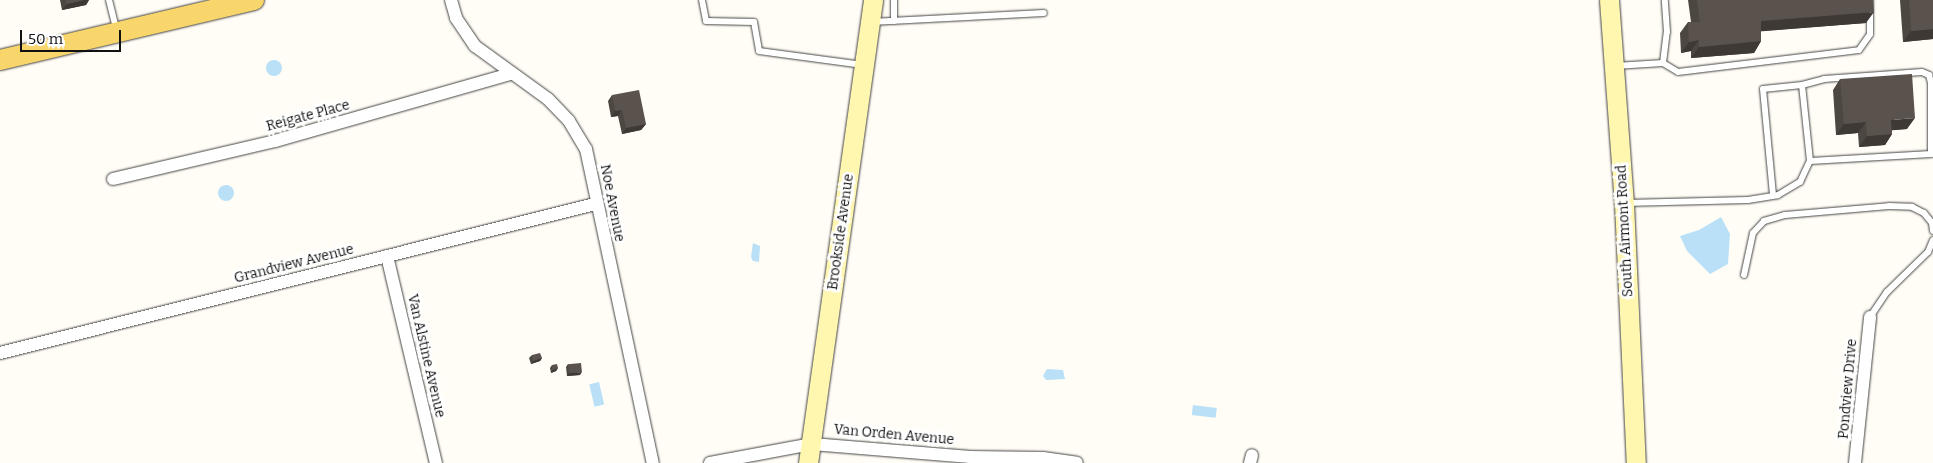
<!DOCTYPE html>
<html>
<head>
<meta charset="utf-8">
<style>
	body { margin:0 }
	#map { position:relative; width:1933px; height:463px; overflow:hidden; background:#fffdf5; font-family:Bitter,serif }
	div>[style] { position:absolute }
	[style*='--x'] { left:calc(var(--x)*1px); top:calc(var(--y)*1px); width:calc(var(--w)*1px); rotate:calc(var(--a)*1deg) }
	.water>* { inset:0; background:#b9e0f7; transform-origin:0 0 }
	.round { border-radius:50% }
	.roads { filter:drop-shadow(0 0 1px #444) drop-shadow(0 0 1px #444) }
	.lane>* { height:6px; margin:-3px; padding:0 3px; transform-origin:3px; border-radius:3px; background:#fff }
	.street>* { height:12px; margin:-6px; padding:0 6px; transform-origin:6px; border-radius:6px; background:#fff }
	.secondary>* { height:19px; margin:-9.5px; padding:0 9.5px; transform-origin:9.5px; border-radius:9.5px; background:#fff6b0 }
	.primary>* { height:20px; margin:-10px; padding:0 10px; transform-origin:10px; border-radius:10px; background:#f9d66b }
	.wall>* { inset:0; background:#4d4742 }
	.shaded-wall>* { inset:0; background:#3f3936 }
	.building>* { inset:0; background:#5a524d; transform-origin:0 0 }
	span { translate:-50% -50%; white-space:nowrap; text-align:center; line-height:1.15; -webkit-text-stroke:5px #fff; paint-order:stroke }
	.street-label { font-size:14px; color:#111 }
	.scale { position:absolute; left:20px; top:30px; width:101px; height:22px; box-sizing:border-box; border:2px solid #111; border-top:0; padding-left:6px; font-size:15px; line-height:18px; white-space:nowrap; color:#111; -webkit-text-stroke:4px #fff; paint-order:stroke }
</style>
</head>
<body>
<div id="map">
	<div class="water">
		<div class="round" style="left:266px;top:60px;width:16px;height:16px"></div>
		<div class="round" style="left:218px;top:185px;width:16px;height:16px"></div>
		<div style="clip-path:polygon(1721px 217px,1730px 234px,1728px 264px,1710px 274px,1687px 251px,1680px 236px,1699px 230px)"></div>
		<div style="clip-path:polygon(753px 243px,760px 246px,759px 262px,753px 261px,751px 257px)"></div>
		<div style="clip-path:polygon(1047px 369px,1063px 370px,1065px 379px,1046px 380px,1043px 376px)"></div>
		<div style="left:599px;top:382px;width:23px;height:10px;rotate:77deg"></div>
		<div style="left:1193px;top:405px;width:24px;height:10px;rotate:7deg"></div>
	</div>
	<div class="roads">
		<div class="lane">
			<div style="--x:109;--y:0;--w:32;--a:76"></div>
			<div style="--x:702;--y:0;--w:21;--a:79"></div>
			<div style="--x:706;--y:21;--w:48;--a:1.2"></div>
			<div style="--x:754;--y:22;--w:29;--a:80"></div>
			<div style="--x:759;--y:51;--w:105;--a:7.7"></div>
			<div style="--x:894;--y:21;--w:21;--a:-90"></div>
			<div style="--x:871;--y:22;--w:173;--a:-3"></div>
			<div style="--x:1663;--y:63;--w:31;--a:-83"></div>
			<div style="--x:1667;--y:32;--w:32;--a:-94"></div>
			<div style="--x:1615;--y:66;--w:48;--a:-3.6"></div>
			<div style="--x:1663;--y:63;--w:17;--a:31"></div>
			<div style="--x:1678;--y:72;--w:182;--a:-6.9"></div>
			<div style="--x:1859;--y:50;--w:19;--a:-55"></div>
			<div style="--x:1870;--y:34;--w:34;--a:-90"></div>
			<div style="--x:1802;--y:85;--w:23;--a:-15"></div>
			<div style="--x:1824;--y:79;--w:98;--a:-4.1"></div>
			<div style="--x:1922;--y:72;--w:8;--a:23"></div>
			<div style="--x:1929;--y:75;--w:8;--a:76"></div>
			<div style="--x:1931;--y:83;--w:71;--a:90"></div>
			<div style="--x:1931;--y:154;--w:121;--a:176.7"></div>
			<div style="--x:1625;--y:203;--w:123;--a:-1.4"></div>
			<div style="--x:1748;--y:200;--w:30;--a:-9"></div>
			<div style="--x:1778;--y:195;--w:26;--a:-31"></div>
			<div style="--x:1800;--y:182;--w:23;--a:-65"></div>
			<div style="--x:1810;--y:161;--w:76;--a:-96"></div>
			<div style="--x:1802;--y:85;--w:39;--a:174"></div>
			<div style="--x:1763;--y:89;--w:106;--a:84.6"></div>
			<div style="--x:1744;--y:275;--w:43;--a:-77.9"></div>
			<div style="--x:1753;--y:233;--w:16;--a:-47"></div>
			<div style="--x:1764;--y:221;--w:22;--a:-16"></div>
			<div style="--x:1785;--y:215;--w:104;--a:-4.9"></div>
			<div style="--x:1889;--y:206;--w:23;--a:2"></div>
			<div style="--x:1912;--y:207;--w:13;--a:27"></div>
			<div style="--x:1924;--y:213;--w:13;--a:51"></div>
			<div style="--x:1932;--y:223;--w:8;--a:83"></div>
			<div style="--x:1870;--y:317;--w:30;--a:-56"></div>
			<div style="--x:1887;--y:292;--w:57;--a:-44.3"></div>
			<div style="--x:1928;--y:252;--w:13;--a:-67"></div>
		</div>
		<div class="street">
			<div style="--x:451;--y:0;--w:19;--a:74"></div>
			<div style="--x:456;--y:18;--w:34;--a:56"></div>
			<div style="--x:475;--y:46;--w:90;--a:36"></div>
			<div style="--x:548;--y:99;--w:30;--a:46"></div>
			<div style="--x:569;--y:121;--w:33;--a:59"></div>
			<div style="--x:586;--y:149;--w:321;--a:78"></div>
			<div style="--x:113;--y:179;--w:166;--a:-13.2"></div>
			<div style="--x:275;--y:141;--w:244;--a:-15.9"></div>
			<div style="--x:387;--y:256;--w:213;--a:76.7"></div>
			<div style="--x:0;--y:353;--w:613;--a:-14.06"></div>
			<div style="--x:710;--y:463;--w:104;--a:-10.6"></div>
			<div style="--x:812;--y:444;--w:159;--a:4.7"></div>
			<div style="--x:970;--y:457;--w:73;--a:0.8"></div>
			<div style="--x:1043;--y:458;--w:34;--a:8"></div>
			<div style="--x:1250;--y:463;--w:8;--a:-76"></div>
			<div style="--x:1855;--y:463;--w:147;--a:-84.1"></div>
		</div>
		<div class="secondary">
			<div style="--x:1609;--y:0;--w:204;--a:85.8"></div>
			<div style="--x:1624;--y:203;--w:260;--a:87.4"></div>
			<div style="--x:808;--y:463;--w:468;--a:-82"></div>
		</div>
		<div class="primary">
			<div style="--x:0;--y:60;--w:261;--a:-13.3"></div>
		</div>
	</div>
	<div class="wall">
		<div style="clip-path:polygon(60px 0,89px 0,86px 5px,62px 10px)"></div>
		<div style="clip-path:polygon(1688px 0,1873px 0,1866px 23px,1761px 31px,1761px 41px,1754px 53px,1691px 58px,1691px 51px,1681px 53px,1680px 33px,1688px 22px,1691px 22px)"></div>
		<div style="clip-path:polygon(1900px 0,1933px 0,1933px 39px,1903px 42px)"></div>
		<div style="clip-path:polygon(1840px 79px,1907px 129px,1892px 130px,1892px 134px,1885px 145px,1859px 147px,1858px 133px,1836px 135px,1833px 90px)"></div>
		<div style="clip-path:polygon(612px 95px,646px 124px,641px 130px,622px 134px,618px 116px,611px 117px,608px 101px)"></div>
		<div style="clip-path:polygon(532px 355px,542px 358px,540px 361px,531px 364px,529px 358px)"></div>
		<div style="clip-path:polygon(568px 364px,580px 375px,567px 376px,566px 367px)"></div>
		<div style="clip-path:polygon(552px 365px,558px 368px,556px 371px,551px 373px,550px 368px)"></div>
	</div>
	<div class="shaded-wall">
		<div style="clip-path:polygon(84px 0,89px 0,86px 5px,62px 10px,67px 4px)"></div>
		<div style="clip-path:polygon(1874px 12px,1866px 23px,1753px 32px,1761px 21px)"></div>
		<div style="clip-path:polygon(1933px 29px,1933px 39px,1903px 42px,1911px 31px)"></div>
		<div style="clip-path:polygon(1699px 40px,1691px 51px,1681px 53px,1689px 42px)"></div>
		<div style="clip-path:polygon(1761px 41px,1754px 53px,1691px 58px,1699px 47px)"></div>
		<div style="clip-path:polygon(622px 110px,618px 116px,611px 117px,615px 111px)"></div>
		<div style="clip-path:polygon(1915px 118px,1907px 129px,1884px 131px,1891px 120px)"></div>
		<div style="clip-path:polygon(1866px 122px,1858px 133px,1836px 135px,1844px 124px)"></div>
		<div style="clip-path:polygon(646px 124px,641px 130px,622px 134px,626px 128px)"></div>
		<div style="clip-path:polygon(1892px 134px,1885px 145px,1859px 147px,1867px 136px)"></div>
		<div style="clip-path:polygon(542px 358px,540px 361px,531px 364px,533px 361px)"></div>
		<div style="clip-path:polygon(558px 368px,556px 371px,551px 373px,553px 370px)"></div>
		<div style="clip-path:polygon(582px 372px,580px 375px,567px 376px,569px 373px)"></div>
	</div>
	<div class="building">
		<div style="clip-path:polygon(66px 0,84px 0,67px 4px)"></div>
		<div style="clip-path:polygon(1697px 0,1873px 0,1874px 12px,1761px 21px,1761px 41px,1699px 47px,1699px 40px,1689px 42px,1688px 22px,1700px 22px)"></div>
		<div style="clip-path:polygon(1909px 0,1933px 0,1933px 29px,1911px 31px)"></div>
		<div style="clip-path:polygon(1912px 74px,1915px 118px,1891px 120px,1892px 134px,1867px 136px,1866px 122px,1844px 124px,1840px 79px)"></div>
		<div style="clip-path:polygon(639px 90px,646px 124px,626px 128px,622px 110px,615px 111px,612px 95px)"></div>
		<div style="clip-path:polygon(540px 353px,542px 358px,533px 361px,532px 355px)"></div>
		<div style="left:581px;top:363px;width:9px;height:13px;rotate:84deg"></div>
		<div style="clip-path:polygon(557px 364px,558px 368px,553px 370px,552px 365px)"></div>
	</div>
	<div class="street-label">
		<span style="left:308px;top:116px;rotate:-15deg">Reigate Place</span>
		<span style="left:612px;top:203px;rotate:79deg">Noe Avenue</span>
		<span style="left:1625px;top:231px;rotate:-93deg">South Airmont Road</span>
		<span style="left:841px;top:232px;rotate:-82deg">Brookside Avenue</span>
		<span style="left:294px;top:264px;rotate:-14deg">Grandview Avenue</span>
		<span style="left:426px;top:356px;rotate:77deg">Van Alstine Avenue</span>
		<span style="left:1848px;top:389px;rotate:-85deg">Pondview Drive</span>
		<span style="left:894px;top:435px;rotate:5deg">Van Orden Avenue</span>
	</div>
	<div class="scale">50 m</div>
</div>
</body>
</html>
